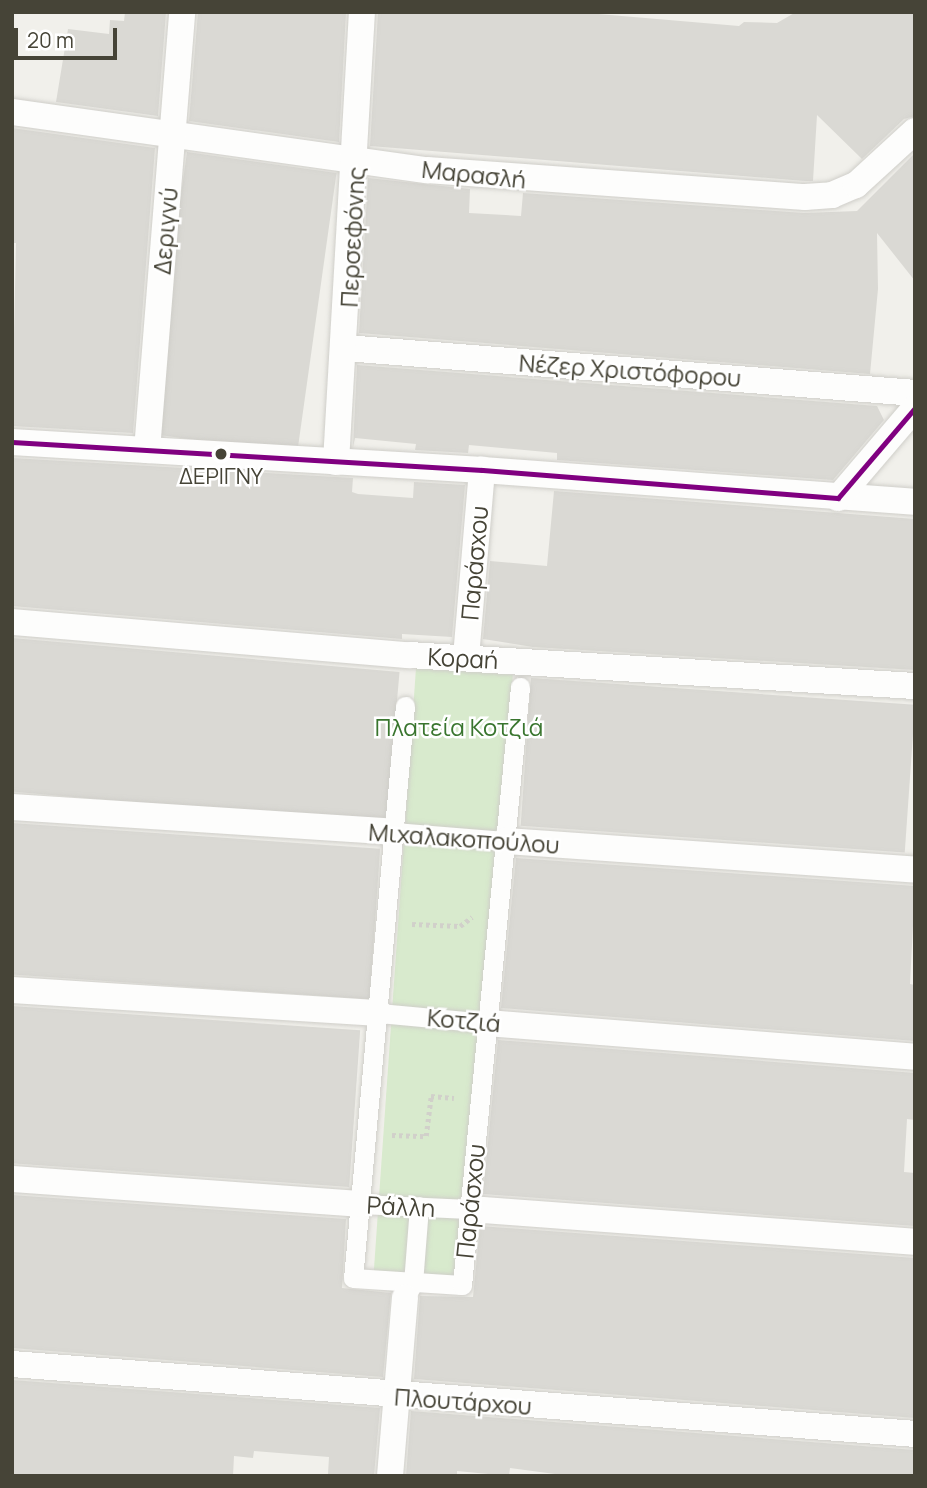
<!DOCTYPE html>
<html>
<head>
<meta charset="utf-8">
<style>
	body { margin:0 }
	#map { position:relative; width:927px; height:1488px; overflow:hidden; background:#f1f0eb; font-family:Manrope,sans-serif }
	div>[style] { position:absolute }
	[style*='--x'] { left:calc(var(--x)*1px); top:calc(var(--y)*1px); width:calc(var(--w)*1px); rotate:calc(var(--a)*1deg) }
	.green>* { inset:0; background:#d8eacd; transform-origin:0 0 }
	.building>* { inset:0; background:#dad9d4; transform-origin:0 0 }
	.path>* { height:4.5px; margin-top:-2.25px; transform-origin:0; background:repeating-linear-gradient(90deg,#d1d0ca 0 3.5px,transparent 0 7px) }
	.roads { filter:drop-shadow(0 0 2px #cfcec9) drop-shadow(0 0 2px #cfcec9) }
	.pedestrian>* { height:19px; margin:-9.5px; padding:0 9.5px; transform-origin:9.5px; border-radius:9.5px; background:#fdfdfc }
	.minor>* { height:26px; margin:-13px; padding:0 13px; transform-origin:13px; border-radius:13px; background:#fdfdfc }
	.bus-1>* { height:5px; margin:-2.5px; padding:0 2.5px; transform-origin:2.5px; border-radius:2.5px; background:#800080 }
	.dots>* { width:19px; height:19px; translate:-50% -50%; box-sizing:border-box; border:4px solid #fff; border-radius:50% }
	span { translate:-50% -50%; white-space:nowrap; text-align:center; line-height:1.15; -webkit-text-stroke:5px #fff; paint-order:stroke }
	.bus-label { font-size:22px; color:#464437 }
	.street-label { font-size:24px; color:#464437 }
	.park-label { font-size:24px; color:#39752e }
	.frame { position:absolute; inset:0; border:14px solid #464437; pointer-events:none }
	.scale { position:absolute; left:14px; top:28px; width:103px; height:32px; box-sizing:border-box; border:4px solid #464437; border-top:0; padding-left:9px; font-size:21px; line-height:24px; white-space:nowrap; color:#464437; -webkit-text-stroke:5px #fff; paint-order:stroke }
</style>
</head>
<body>
<div id="map">
	<div class="green">
		<div style="left:416px;top:668px;width:97px;height:605px;rotate:4deg"></div>
	</div>
	<div class="building">
		<div style="clip-path:polygon(125px 12px,166px 12px,158px 116px,56px 102px,68px 29px,109px 34px,110px 20px,124px 21px)"></div>
		<div style="clip-path:polygon(198px 12px,346px 12px,339px 142px,189px 121px)"></div>
		<div style="clip-path:polygon(378px 12px,575px 12px,739px 26px,744px 22px,777px 23px,796px 12px,915px 12px,915px 116px,904px 119px,862px 159px,817px 115px,813px 181px,805px 181px,370px 146px)"></div>
		<div style="clip-path:polygon(12px 128px,155px 148px,133px 433px,12px 426px,16px 243px,12px 243px)"></div>
		<div style="left:187px;top:152px;width:151px;height:284px;rotate:8deg"></div>
		<div style="clip-path:polygon(915px 153px,915px 281px,877px 233px,878px 289px,870px 374px,359px 333px,368px 178px,470px 189px,469px 213px,521px 216px,523px 193px,804px 213px,857px 211px)"></div>
		<div style="clip-path:polygon(357px 365px,877px 406px,884px 420px,833px 480px,557px 460px,557px 453px,469px 445px,468px 453px,415px 450px,416px 444px,355px 438px,353px 447px)"></div>
		<div style="clip-path:polygon(12px 458px,353px 478px,352px 492px,358px 494px,413px 498px,414px 482px,465px 485px,452px 637px,402px 634px,402px 639px,12px 606px)"></div>
		<div style="clip-path:polygon(554px 491px,915px 519px,915px 670px,533px 647px,483px 639px,490px 561px,547px 566px)"></div>
		<div style="left:12px;top:638px;width:389px;height:153px;rotate:5deg"></div>
		<div style="left:531px;top:678px;width:385px;height:148px;rotate:4deg"></div>
		<div style="left:12px;top:823px;width:369px;height:151px;rotate:4deg"></div>
		<div style="clip-path:polygon(516px 858px,915px 886px,910px 984px,915px 985px,915px 1041px,501px 1008px)"></div>
		<div style="left:12px;top:1006px;width:349px;height:157px;rotate:4deg"></div>
		<div style="clip-path:polygon(498px 1040px,915px 1073px,915px 1120px,907px 1119px,904px 1172px,915px 1173px,915px 1226px,483px 1194px)"></div>
		<div style="clip-path:polygon(12px 1195px,346px 1219px,342px 1288px,391px 1293px,383px 1377px,12px 1348px)"></div>
		<div style="clip-path:polygon(480px 1226px,915px 1258px,915px 1418px,414px 1379px,420px 1296px,473px 1297px)"></div>
		<div style="clip-path:polygon(12px 1380px,380px 1408px,374px 1476px,328px 1474px,329px 1457px,254px 1451px,253px 1458px,234px 1456px,233px 1476px,12px 1476px)"></div>
		<div style="clip-path:polygon(411px 1411px,915px 1450px,915px 1476px,570px 1476px,510px 1468px,509px 1476px,457px 1471px,457px 1476px,406px 1476px)"></div>
	</div>
	<div class="path">
		<div style="--x:412;--y:924;--w:48;--a:2.4"></div>
		<div style="--x:460;--y:926;--w:15;--a:-37"></div>
		<div style="--x:392;--y:1135;--w:34;--a:2"></div>
		<div style="--x:426;--y:1136;--w:40;--a:-82.9"></div>
		<div style="--x:431;--y:1096;--w:23;--a:5"></div>
	</div>
	<div class="roads">
		<div class="pedestrian">
			<div style="--x:405;--y:706;--w:574;--a:95.19"></div>
			<div style="--x:353;--y:1278;--w:109;--a:3.7"></div>
			<div style="--x:462;--y:1285;--w:601;--a:-84.46"></div>
			<div style="--x:394;--y:832;--w:111;--a:4.6"></div>
			<div style="--x:379;--y:1013;--w:108;--a:5.3"></div>
			<div style="--x:360;--y:1204;--w:109;--a:2.6"></div>
			<div style="--x:407;--y:1294;--w:13;--a:-61"></div>
			<div style="--x:413;--y:1283;--w:77;--a:-85.5"></div>
		</div>
		<div class="minor">
			<div style="--x:12;--y:112;--w:419;--a:8"></div>
			<div style="--x:427;--y:170;--w:379;--a:4.1"></div>
			<div style="--x:805;--y:197;--w:27;--a:-4"></div>
			<div style="--x:832;--y:195;--w:26;--a:-23"></div>
			<div style="--x:856;--y:185;--w:80;--a:-42.5"></div>
			<div style="--x:345;--y:348;--w:572;--a:4.51"></div>
			<div style="--x:12;--y:442;--w:471;--a:3.4"></div>
			<div style="--x:482;--y:470;--w:434;--a:4.2"></div>
			<div style="--x:147;--y:450;--w:439;--a:-85.4"></div>
			<div style="--x:336;--y:462;--w:451;--a:-86.7"></div>
			<div style="--x:838;--y:498;--w:118;--a:-49.5"></div>
			<div style="--x:12;--y:622;--w:398;--a:4.8"></div>
			<div style="--x:409;--y:655;--w:507;--a:3.51"></div>
			<div style="--x:466;--y:657;--w:188;--a:-85.1"></div>
			<div style="--x:12;--y:807;--w:383;--a:3.7"></div>
			<div style="--x:505;--y:841;--w:411;--a:4"></div>
			<div style="--x:12;--y:990;--w:368;--a:3.6"></div>
			<div style="--x:487;--y:1023;--w:429;--a:4.5"></div>
			<div style="--x:12;--y:1179;--w:349;--a:4.1"></div>
			<div style="--x:469;--y:1209;--w:447;--a:4.2"></div>
			<div style="--x:12;--y:1364;--w:906;--a:4.43"></div>
			<div style="--x:390;--y:1476;--w:179;--a:-85.2"></div>
		</div>
	</div>
	<div class="bus-1">
		<div style="--x:12;--y:442;--w:471;--a:3.4"></div>
		<div style="--x:482;--y:470;--w:357;--a:4.5"></div>
		<div style="--x:838;--y:498;--w:118;--a:-49.5"></div>
	</div>
	<div class="dots">
		<div style="left:221px;top:454px;background:#464437"></div>
	</div>
	<div class="bus-label">
		<span style="left:221px;top:477px">ΔΕΡΙΓΝΥ</span>
	</div>
	<div class="street-label">
		<span style="left:474px;top:174px;rotate:6deg">Μαρασλή</span>
		<span style="left:165px;top:231px;rotate:-85deg">Δεριγνύ</span>
		<span style="left:352px;top:237px;rotate:-87deg">Περσεφόνης</span>
		<span style="left:630px;top:370px;rotate:4deg">Nέζερ Χριστόφορου</span>
		<span style="left:474px;top:563px;rotate:-85deg">Παράσχου</span>
		<span style="left:463px;top:658px;rotate:3deg">Κοραή</span>
		<span style="left:464px;top:838px;rotate:4deg">Μιχαλακοπούλου</span>
		<span style="left:464px;top:1020px;rotate:5deg">Κοτζιά</span>
		<span style="left:470px;top:1201px;rotate:-84deg">Παράσχου</span>
		<span style="left:401px;top:1206px;rotate:3deg">Ράλλη</span>
		<span style="left:463px;top:1401px;rotate:4deg">Πλουτάρχου</span>
	</div>
	<div class="park-label">
		<span style="left:459px;top:727px">Πλατεία Κοτζιά</span>
	</div>
	<div class="frame"></div>
	<div class="scale">20 m</div>
</div>
</body>
</html>
